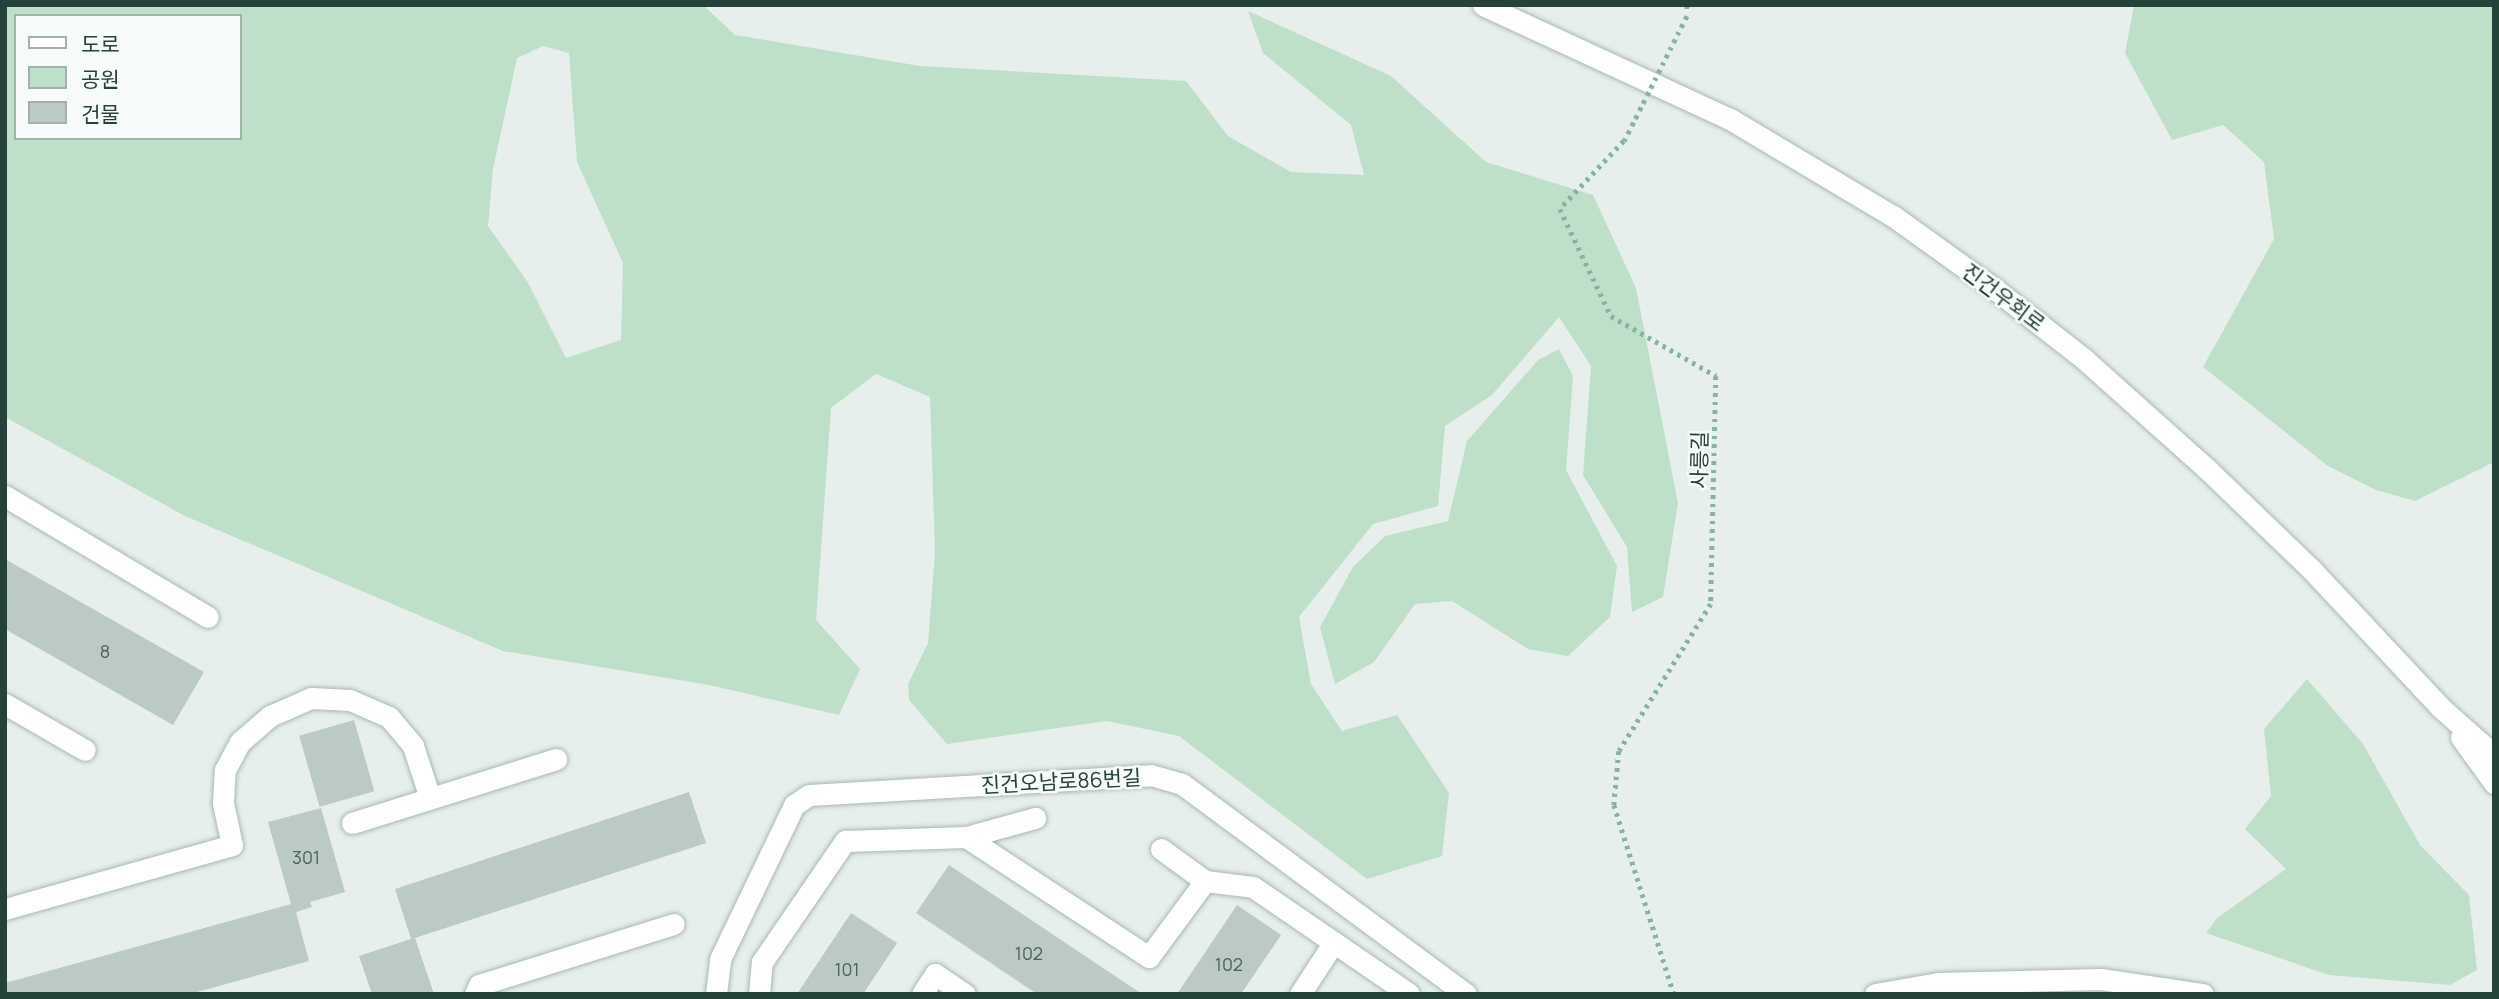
<!DOCTYPE html>
<html>
<head>
<meta charset="utf-8">
<style>
	body { margin:0 }
	#map { position:relative; width:2499px; height:999px; overflow:hidden; background:#e6efeb; font-family:Manrope,"Noto Sans KR",sans-serif }
	div>[style] { position:absolute }
	[style*='--x'] { left:calc(var(--x)*1px); top:calc(var(--y)*1px); width:calc(var(--w)*1px); rotate:calc(var(--a)*1deg) }
	.green>* { inset:0; background:#bfe0c8 }
	.building>* { inset:0; background:#bbcac4; transform-origin:0 0 }
	.path>* { height:4.5px; margin-top:-2.25px; transform-origin:0; background:repeating-linear-gradient(90deg,#86b3a5 0 3.5px,transparent 0 8.5px) }
	.roads { filter:drop-shadow(0 0 2px #a8b8b2) drop-shadow(0 0 2px #a8b8b2) }
	.service>* { height:21px; margin:-10.5px; padding:0 10.5px; transform-origin:10.5px; border-radius:10.5px; background:#fff }
	.minor>* { height:21px; margin:-10.5px; padding:0 10.5px; transform-origin:10.5px; border-radius:10.5px; background:#fff }
	.secondary>* { height:21px; margin:-10.5px; padding:0 10.5px; transform-origin:10.5px; border-radius:10.5px; background:#fff }
	.path-bridge>* { height:4.5px; margin-top:-2.25px; transform-origin:0; background:repeating-linear-gradient(90deg,#86b3a5 0 3.5px,transparent 0 8.5px) }
	span { translate:-50% -50%; white-space:nowrap; text-align:center; line-height:1.15; -webkit-text-stroke:5px #f7fbf9; paint-order:stroke }
	.number-label { font-size:18px; color:#4a645c }
	.number-label span { -webkit-text-stroke-width:0 }
	.street-label { font-size:21px; color:#24423a }
	.frame { position:absolute; inset:0; border:7px solid #24423a; pointer-events:none }
	.legend { position:absolute; left:14px; top:14px; width:228px; height:126px; box-sizing:border-box; background:#f7fbf9; border:2px solid #a3b1ad; margin:0; padding:9px 12px; list-style:none; font-size:21px; color:#24423a }
	.legend li { display:flex; align-items:center; gap:14px; height:35px }
	.legend b { width:35px; border:2px solid #a3b1ad }
</style>
</head>
<body>
<div id="map">
	<div class="green">
		<div style="clip-path:polygon(evenodd,5px 5px,703px 5px,735px 35px,920px 66px,1186px 81px,1228px 136px,1291px 172px,1364px 175px,1351px 125px,1263px 53px,1248px 11px,1391px 76px,1486px 162px,1593px 195px,1636px 288px,1678px 503px,1663px 597px,1632px 612px,1627px 547px,1583px 475px,1591px 366px,1559px 317px,1492px 395px,1445px 426px,1438px 506px,1373px 524px,1299px 617px,1311px 684px,1342px 731px,1397px 715px,1449px 793px,1442px 856px,1367px 879px,1179px 736px,1107px 721px,947px 744px,909px 700px,908px 684px,928px 643px,935px 553px,930px 397px,876px 374px,831px 408px,816px 620px,860px 669px,839px 715px,709px 685px,503px 651px,185px 516px,5px 417px,5px 5px,16px 16px,240px 16px,240px 138px,16px 138px,16px 16px,5px 5px,543px 46px,569px 53px,577px 162px,623px 263px,621px 340px,566px 358px,527px 281px,488px 226px,493px 169px,517px 58px,543px 46px)"></div>
		<div style="clip-path:polygon(2134px 5px,2494px 5px,2494px 462px,2415px 501px,2376px 490px,2328px 466px,2203px 367px,2274px 239px,2264px 162px,2223px 125px,2172px 140px,2125px 53px)"></div>
		<div style="clip-path:polygon(1559px 349px,1573px 376px,1566px 470px,1617px 566px,1610px 617px,1568px 656px,1528px 649px,1452px 601px,1415px 604px,1374px 662px,1335px 684px,1320px 627px,1353px 567px,1385px 536px,1448px 521px,1467px 441px,1538px 360px)"></div>
		<div style="clip-path:polygon(2307px 679px,2363px 744px,2420px 845px,2469px 895px,2477px 970px,2450px 985px,2329px 975px,2206px 933px,2217px 918px,2286px 869px,2245px 829px,2271px 796px,2264px 729px)"></div>
	</div>
	<div class="building">
		<div style="clip-path:polygon(5px 559px,204px 672px,173px 725px,5px 629px)"></div>
		<div style="left:354px;top:720px;width:74px;height:57px;rotate:74deg"></div>
		<div style="clip-path:polygon(689px 792px,706px 843px,415px 938px,434px 994px,372px 994px,359px 956px,411px 939px,395px 889px)"></div>
		<div style="clip-path:polygon(321px 808px,345px 892px,310px 902px,312px 907px,296px 912px,309px 961px,190px 994px,5px 994px,5px 983px,291px 904px,268px 822px)"></div>
		<div style="clip-path:polygon(949px 865px,1142px 994px,1037px 994px,916px 913px)"></div>
		<div style="clip-path:polygon(1237px 905px,1281px 935px,1241px 994px,1177px 994px)"></div>
		<div style="clip-path:polygon(851px 913px,897px 943px,863px 994px,797px 994px)"></div>
	</div>
	<div class="path">
		<div style="--x:1687;--y:5;--w:8;--a:83"></div>
		<div style="--x:1624;--y:141;--w:93;--a:133.3"></div>
		<div style="--x:1560;--y:209;--w:119;--a:64.5"></div>
		<div style="--x:1611;--y:316;--w:121;--a:29.7"></div>
		<div style="--x:1716;--y:376;--w:228;--a:91.3"></div>
		<div style="--x:1711;--y:604;--w:173;--a:122"></div>
		<div style="--x:1619;--y:751;--w:54;--a:95.3"></div>
		<div style="--x:1614;--y:805;--w:198;--a:72.4"></div>
	</div>
	<div class="roads">
		<div class="service">
			<div style="--x:5;--y:496;--w:236;--a:30.8"></div>
			<div style="--x:5;--y:704;--w:92;--a:29.9"></div>
			<div style="--x:352;--y:823;--w:214;--a:-17.4"></div>
			<div style="--x:966;--y:837;--w:219;--a:33.3"></div>
			<div style="--x:1149;--y:957;--w:94;--a:-53.6"></div>
			<div style="--x:1161;--y:849;--w:54;--a:36"></div>
			<div style="--x:1205;--y:881;--w:48;--a:7.1"></div>
			<div style="--x:1253;--y:887;--w:189;--a:34.4"></div>
			<div style="--x:5;--y:909;--w:236;--a:-15.7"></div>
			<div style="--x:232;--y:845;--w:43;--a:-102.1"></div>
			<div style="--x:223;--y:803;--w:33;--a:-87"></div>
			<div style="--x:225;--y:770;--w:32;--a:-62"></div>
			<div style="--x:240;--y:742;--w:40;--a:-41"></div>
			<div style="--x:270;--y:716;--w:45;--a:-23.7"></div>
			<div style="--x:311;--y:698;--w:39;--a:3"></div>
			<div style="--x:350;--y:700;--w:43;--a:23.6"></div>
			<div style="--x:389;--y:717;--w:38;--a:50"></div>
			<div style="--x:413;--y:746;--w:55;--a:71.9"></div>
			<div style="--x:475;--y:994;--w:10;--a:-66"></div>
			<div style="--x:479;--y:985;--w:204;--a:-17.4"></div>
			<div style="--x:759;--y:994;--w:32;--a:-85"></div>
			<div style="--x:762;--y:962;--w:147;--a:-55.6"></div>
			<div style="--x:845;--y:841;--w:121;--a:-1.9"></div>
			<div style="--x:966;--y:837;--w:72;--a:-15.4"></div>
			<div style="--x:922;--y:994;--w:24;--a:-57"></div>
			<div style="--x:935;--y:974;--w:36;--a:34"></div>
			<div style="--x:1300;--y:994;--w:62;--a:-56.8"></div>
		</div>
		<div class="minor">
			<div style="--x:716;--y:994;--w:35;--a:-83"></div>
			<div style="--x:720;--y:959;--w:171;--a:-64.3"></div>
			<div style="--x:794;--y:805;--w:18;--a:-34"></div>
			<div style="--x:809;--y:795;--w:343;--a:-3.3"></div>
			<div style="--x:1151;--y:775;--w:32;--a:16"></div>
			<div style="--x:1182;--y:784;--w:353;--a:36.5"></div>
			<div style="--x:1875;--y:994;--w:64;--a:-9.9"></div>
			<div style="--x:1938;--y:983;--w:163;--a:-1.4"></div>
			<div style="--x:2101;--y:979;--w:103;--a:8.4"></div>
		</div>
		<div class="secondary">
			<div style="--x:1483;--y:5;--w:272;--a:24.8"></div>
			<div style="--x:1730;--y:119;--w:190;--a:30.8"></div>
			<div style="--x:1893;--y:216;--w:127;--a:35.7"></div>
			<div style="--x:1996;--y:290;--w:112;--a:38.1"></div>
			<div style="--x:2084;--y:359;--w:165;--a:41.8"></div>
			<div style="--x:2207;--y:469;--w:146;--a:43.9"></div>
			<div style="--x:2312;--y:570;--w:187;--a:46.9"></div>
			<div style="--x:2440;--y:707;--w:72;--a:41.6"></div>
			<div style="--x:2461;--y:737;--w:57;--a:54.3"></div>
		</div>
	</div>
	<div class="path-bridge">
		<div style="--x:1624;--y:141;--w:143;--a:-63.4"></div>
	</div>
	<div class="number-label">
		<span style="left:105px;top:651px">8</span>
		<span style="left:306px;top:857px">301</span>
		<span style="left:1029px;top:953px">102</span>
		<span style="left:1229px;top:964px">102</span>
		<span style="left:847px;top:969px">101</span>
	</div>
	<div class="street-label">
		<span style="left:2004px;top:297px;rotate:37deg">진건우회로</span>
		<span style="left:1699px;top:460px;rotate:-89deg">사릉길</span>
		<span style="left:1061px;top:781px;rotate:-3deg">진건오남로86번길</span>
	</div>
	<div class="frame"></div>
	<ul class="legend">
	<li><b style="height:9px;background:#fff"></b>도로</li>
	<li><b style="height:19px;background:#bfe0c8"></b>공원</li>
	<li><b style="height:19px;background:#bbcac4"></b>건물</li>
	</ul>
</div>
</body>
</html>
